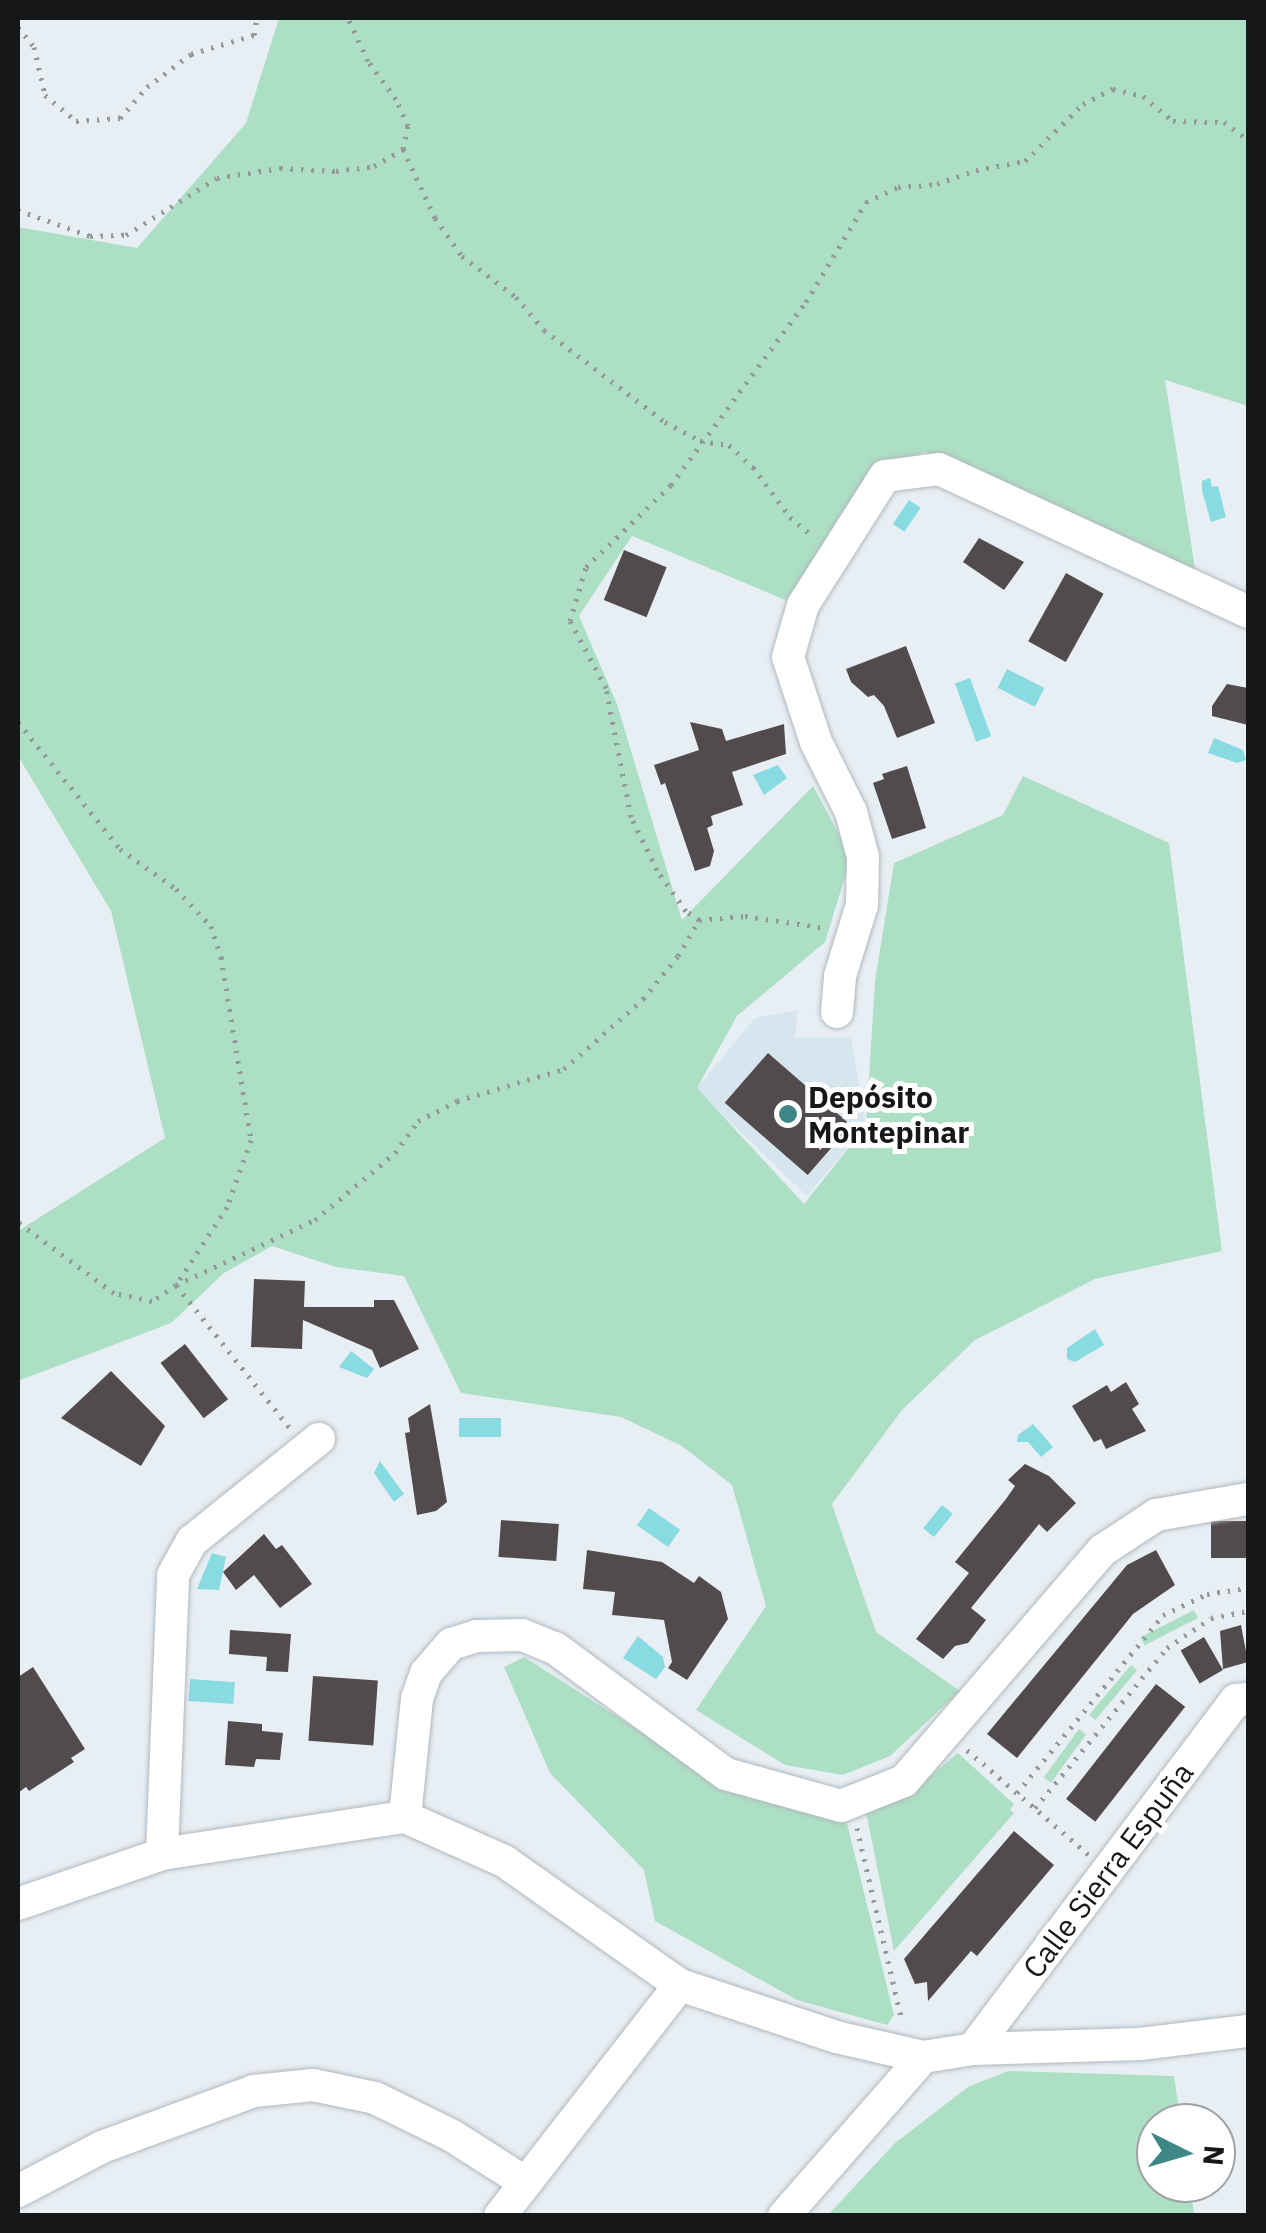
<!DOCTYPE html>
<html>
<head>
<meta charset="utf-8">
<style>
	body { margin:0 }
	#map { position:relative; width:1266px; height:2233px; overflow:hidden; background:#e8eff4; font-family:"IBM Plex Sans",sans-serif }
	div>[style] { position:absolute }
	[style*='--x'] { left:calc(var(--x)*1px); top:calc(var(--y)*1px); width:calc(var(--w)*1px); rotate:calc(var(--a)*1deg) }
	.built>* { inset:0; background:#d7e5ef }
	.green>* { inset:0; background:#addfc5; transform-origin:0 0 }
	.water>* { inset:0; background:#87dbe1; transform-origin:0 0 }
	.building>* { inset:0; background:#524b4e; transform-origin:0 0 }
	.path>* { height:5px; margin-top:-2.5px; transform-origin:0; background:repeating-linear-gradient(90deg,#93989b 0 2.5px,transparent 0 10.5px) }
	.roads { filter:drop-shadow(0 0 2px #b2b8bd) drop-shadow(0 0 2px #b2b8bd) }
	.minor>* { height:32px; margin:-16px; padding:0 16px; transform-origin:16px; border-radius:16px; background:#fff }
	.dots>* { width:28px; height:28px; translate:-50% -50%; box-sizing:border-box; border:5px solid #fff; border-radius:50% }
	span { translate:-50% -50%; white-space:nowrap; text-align:center; line-height:1.15; -webkit-text-stroke:10px #fff; paint-order:stroke }
	.poi-label { font-size:30px; color:#151719; font-weight:700 }
	.left { translate:0 -50%; text-align:left }
	.street-label { font-size:30px; color:#151719 }
	.frame { position:absolute; inset:0; border:20px solid #151719; pointer-events:none }
	.north { position:absolute; left:1136px; top:2103px; width:100px; height:100px; box-sizing:border-box; background:#fff; border:2px solid #a1a2a3; border-radius:50%; rotate:95deg; font-size:28px; font-weight:700; line-height:40px; text-align:center; color:#151719 }
	.north::after { content:''; display:block; margin:auto; width:35px; height:45px; background:#3f8786; clip-path:polygon(50% 0,100% 100%,50% 72%,0 100%) }
</style>
</head>
<body>
<div id="map">
	<div class="built">
		<div style="clip-path:polygon(798px 1010px,795px 1037px,851px 1037px,866px 1126px,807px 1196px,696px 1089px,755px 1018px)"></div>
	</div>
	<div class="green">
		<div style="clip-path:polygon(279px 18px,1248px 18px,1248px 406px,1165px 380px,1196px 574px,924px 452px,873px 473px,788px 601px,632px 536px,579px 616px,617px 704px,682px 920px,813px 786px,851px 857px,825px 942px,737px 1016px,697px 1088px,804px 1204px,866px 1126px,875px 981px,894px 863px,1003px 815px,1023px 776px,1169px 843px,1222px 1251px,1095px 1279px,975px 1340px,902px 1410px,832px 1504px,876px 1632px,960px 1691px,890px 1756px,843px 1775px,785px 1765px,696px 1710px,766px 1606px,732px 1485px,682px 1446px,621px 1417px,461px 1393px,404px 1276px,336px 1267px,272px 1246px,224px 1273px,171px 1323px,18px 1381px,18px 1231px,165px 1138px,111px 911px,18px 756px,18px 227px,137px 248px,246px 123px)"></div>
		<div style="left:1194px;top:1610px;width:9px;height:60px;rotate:63deg"></div>
		<div style="clip-path:polygon(524px 1657px,737px 1793px,846px 1819px,894px 2015px,887px 2025px,797px 2000px,655px 1921px,644px 1870px,550px 1773px,504px 1667px)"></div>
		<div style="left:1131px;top:1665px;width:8px;height:65px;rotate:40deg"></div>
		<div style="left:1079px;top:1729px;width:9px;height:60px;rotate:36deg"></div>
		<div style="clip-path:polygon(958px 1753px,1014px 1804px,1010px 1810px,1014px 1813px,894px 1951px,865px 1807px,922px 1783px)"></div>
		<div style="clip-path:polygon(1008px 2071px,1174px 2076px,1181px 2123px,1156px 2123px,1156px 2183px,1190px 2183px,1194px 2215px,828px 2215px,895px 2143px,968px 2087px)"></div>
	</div>
	<div class="water">
		<div style="clip-path:polygon(1210px 478px,1212px 487px,1218px 486px,1226px 517px,1211px 522px,1202px 491px,1202px 481px)"></div>
		<div style="left:909px;top:500px;width:14px;height:29px;rotate:34deg"></div>
		<div style="left:1007px;top:669px;width:42px;height:21px;rotate:27deg"></div>
		<div style="left:970px;top:678px;width:62px;height:16px;rotate:70deg"></div>
		<div style="clip-path:polygon(1214px 738px,1243px 750px,1246px 760px,1237px 763px,1208px 753px)"></div>
		<div style="clip-path:polygon(778px 765px,787px 778px,764px 795px,753px 775px)"></div>
		<div style="clip-path:polygon(1095px 1329px,1104px 1345px,1075px 1362px,1067px 1359px,1067px 1348px)"></div>
		<div style="clip-path:polygon(351px 1351px,374px 1369px,367px 1378px,339px 1367px)"></div>
		<div style="left:459px;top:1418px;width:42px;height:19px"></div>
		<div style="clip-path:polygon(1033px 1424px,1053px 1447px,1041px 1457px,1028px 1442px,1017px 1442px,1018px 1435px)"></div>
		<div style="clip-path:polygon(380px 1461px,404px 1494px,394px 1502px,374px 1473px)"></div>
		<div style="left:942px;top:1505px;width:14px;height:30px;rotate:39deg"></div>
		<div style="left:649px;top:1508px;width:38px;height:21px;rotate:35deg"></div>
		<div style="clip-path:polygon(212px 1553px,226px 1557px,219px 1590px,197px 1589px)"></div>
		<div style="clip-path:polygon(638px 1636px,663px 1657px,665px 1667px,656px 1679px,623px 1658px)"></div>
		<div style="left:190px;top:1679px;width:45px;height:22px;rotate:4deg"></div>
	</div>
	<div class="building">
		<div style="clip-path:polygon(979px 538px,1024px 562px,1004px 590px,963px 562px)"></div>
		<div style="left:624px;top:550px;width:46px;height:54px;rotate:22deg"></div>
		<div style="left:1066px;top:573px;width:43px;height:78px;rotate:29deg"></div>
		<div style="clip-path:polygon(906px 646px,935px 723px,897px 738px,884px 706px,874px 695px,868px 697px,851px 682px,846px 669px)"></div>
		<div style="clip-path:polygon(1227px 684px,1248px 688px,1248px 725px,1212px 716px,1212px 706px)"></div>
		<div style="clip-path:polygon(690px 722px,722px 729px,726px 741px,784px 724px,786px 754px,732px 772px,743px 805px,711px 816px,713px 825px,707px 828px,714px 851px,710px 866px,695px 871px,665px 783px,661px 785px,654px 765px,699px 750px)"></div>
		<div style="clip-path:polygon(907px 766px,926px 828px,892px 839px,873px 783px,884px 779px,882px 774px)"></div>
		<div style="left:768px;top:1053px;width:110px;height:66px;rotate:41deg"></div>
		<div style="clip-path:polygon(254px 1279px,305px 1281px,304px 1307px,374px 1307px,374px 1300px,394px 1300px,419px 1349px,380px 1368px,372px 1350px,303px 1320px,302px 1349px,251px 1347px)"></div>
		<div style="left:185px;top:1344px;width:70px;height:31px;rotate:52deg"></div>
		<div style="clip-path:polygon(111px 1371px,165px 1426px,141px 1466px,61px 1418px)"></div>
		<div style="clip-path:polygon(1126px 1382px,1139px 1404px,1132px 1409px,1146px 1431px,1106px 1449px,1101px 1439px,1094px 1442px,1072px 1406px,1107px 1385px,1111px 1392px)"></div>
		<div style="clip-path:polygon(430px 1404px,447px 1502px,436px 1511px,417px 1515px,405px 1433px,410px 1432px,408px 1418px)"></div>
		<div style="clip-path:polygon(1025px 1464px,1049px 1476px,1076px 1503px,1047px 1532px,1039px 1524px,971px 1608px,986px 1620px,968px 1643px,955px 1646px,943px 1659px,916px 1639px,969px 1573px,955px 1562px,1006px 1499px,1015px 1486px,1008px 1480px)"></div>
		<div style="left:501px;top:1520px;width:58px;height:37px;rotate:4deg"></div>
		<div style="left:1248px;top:1521px;width:37px;height:37px;rotate:90deg"></div>
		<div style="clip-path:polygon(264px 1534px,276px 1549px,282px 1545px,312px 1584px,280px 1608px,254px 1575px,236px 1590px,223px 1572px)"></div>
		<div style="clip-path:polygon(587px 1550px,662px 1562px,694px 1583px,699px 1576px,721px 1592px,728px 1619px,687px 1680px,668px 1668px,672px 1662px,664px 1620px,612px 1615px,615px 1592px,583px 1589px)"></div>
		<div style="clip-path:polygon(1156px 1550px,1175px 1585px,1133px 1614px,1017px 1758px,987px 1734px,1127px 1565px)"></div>
		<div style="clip-path:polygon(1241px 1625px,1248px 1662px,1223px 1669px,1220px 1631px)"></div>
		<div style="clip-path:polygon(230px 1630px,291px 1634px,288px 1672px,266px 1671px,267px 1657px,229px 1654px)"></div>
		<div style="left:1204px;top:1637px;width:38px;height:27px;rotate:60deg"></div>
		<div style="clip-path:polygon(33px 1667px,85px 1749px,71px 1758px,74px 1762px,29px 1791px,26px 1787px,18px 1793px,18px 1677px)"></div>
		<div style="left:313px;top:1676px;width:65px;height:65px;rotate:4deg"></div>
		<div style="left:1156px;top:1684px;width:37px;height:146px;rotate:38deg"></div>
		<div style="clip-path:polygon(228px 1721px,262px 1724px,262px 1731px,283px 1733px,280px 1760px,256px 1759px,254px 1767px,225px 1765px)"></div>
		<div style="clip-path:polygon(1014px 1831px,1054px 1865px,977px 1956px,971px 1951px,928px 2001px,927px 1982px,915px 1984px,904px 1959px)"></div>
	</div>
	<div class="path">
		<div style="--x:18;--y:27;--w:26;--a:51"></div>
		<div style="--x:34;--y:47;--w:49;--a:77.1"></div>
		<div style="--x:45;--y:95;--w:40;--a:40"></div>
		<div style="--x:76;--y:121;--w:44;--a:-3.9"></div>
		<div style="--x:120;--y:118;--w:41;--a:-48.9"></div>
		<div style="--x:147;--y:87;--w:55;--a:-36.9"></div>
		<div style="--x:191;--y:54;--w:66;--a:-16.8"></div>
		<div style="--x:254;--y:35;--w:17;--a:-80"></div>
		<div style="--x:403;--y:149;--w:76;--a:65.1"></div>
		<div style="--x:435;--y:218;--w:47;--a:54.6"></div>
		<div style="--x:462;--y:256;--w:68;--a:37.2"></div>
		<div style="--x:516;--y:297;--w:43;--a:49.7"></div>
		<div style="--x:544;--y:330;--w:152;--a:37.2"></div>
		<div style="--x:665;--y:422;--w:40;--a:28"></div>
		<div style="--x:700;--y:441;--w:29;--a:8"></div>
		<div style="--x:729;--y:445;--w:33;--a:43"></div>
		<div style="--x:753;--y:467;--w:62;--a:53.5"></div>
		<div style="--x:790;--y:517;--w:31;--a:40"></div>
		<div style="--x:18;--y:210;--w:77;--a:19.9"></div>
		<div style="--x:90;--y:236;--w:36;--a:-2"></div>
		<div style="--x:126;--y:235;--w:107;--a:-32.1"></div>
		<div style="--x:217;--y:178;--w:64;--a:-9"></div>
		<div style="--x:280;--y:168;--w:56;--a:3.1"></div>
		<div style="--x:336;--y:171;--w:38;--a:-7"></div>
		<div style="--x:374;--y:166;--w:34;--a:-30"></div>
		<div style="--x:403;--y:149;--w:24;--a:-78"></div>
		<div style="--x:408;--y:126;--w:30;--a:-114"></div>
		<div style="--x:396;--y:99;--w:47;--a:-126.4"></div>
		<div style="--x:368;--y:61;--w:47;--a:-114.9"></div>
		<div style="--x:18;--y:722;--w:163;--a:51.2"></div>
		<div style="--x:120;--y:849;--w:69;--a:35.5"></div>
		<div style="--x:176;--y:889;--w:51;--a:46.6"></div>
		<div style="--x:211;--y:926;--w:33;--a:72"></div>
		<div style="--x:221;--y:957;--w:185;--a:80.7"></div>
		<div style="--x:251;--y:1140;--w:71;--a:109.7"></div>
		<div style="--x:227;--y:1207;--w:93;--a:123.2"></div>
		<div style="--x:176;--y:1285;--w:29;--a:146"></div>
		<div style="--x:152;--y:1301;--w:39;--a:-168"></div>
		<div style="--x:114;--y:1293;--w:119;--a:-143.5"></div>
		<div style="--x:699;--y:920;--w:16;--a:-145"></div>
		<div style="--x:686;--y:911;--w:50;--a:-125.3"></div>
		<div style="--x:657;--y:870;--w:59;--a:-116.1"></div>
		<div style="--x:631;--y:817;--w:131;--a:-101"></div>
		<div style="--x:606;--y:688;--w:76;--a:-118.2"></div>
		<div style="--x:570;--y:621;--w:56;--a:-73.5"></div>
		<div style="--x:586;--y:567;--w:118;--a:-44"></div>
		<div style="--x:671;--y:485;--w:227;--a:-53.6"></div>
		<div style="--x:806;--y:302;--w:117;--a:-59"></div>
		<div style="--x:866;--y:202;--w:35;--a:-25"></div>
		<div style="--x:898;--y:187;--w:39;--a:-4"></div>
		<div style="--x:937;--y:184;--w:41;--a:-19.7"></div>
		<div style="--x:976;--y:170;--w:50;--a:-10.4"></div>
		<div style="--x:1025;--y:161;--w:81;--a:-44.5"></div>
		<div style="--x:1083;--y:104;--w:34;--a:-27"></div>
		<div style="--x:1113;--y:89;--w:31;--a:13"></div>
		<div style="--x:1143;--y:96;--w:39;--a:40"></div>
		<div style="--x:1173;--y:121;--w:51;--a:1.1"></div>
		<div style="--x:1224;--y:122;--w:30;--a:37"></div>
		<div style="--x:289;--y:1427;--w:181;--a:-128.5"></div>
		<div style="--x:176;--y:1285;--w:153;--a:-25.1"></div>
		<div style="--x:315;--y:1220;--w:104;--a:-39.9"></div>
		<div style="--x:395;--y:1153;--w:39;--a:-54"></div>
		<div style="--x:418;--y:1121;--w:44;--a:-27.1"></div>
		<div style="--x:457;--y:1101;--w:112;--a:-16.7"></div>
		<div style="--x:564;--y:1069;--w:106;--a:-41.5"></div>
		<div style="--x:643;--y:999;--w:55;--a:-50.9"></div>
		<div style="--x:678;--y:956;--w:42;--a:-59.7"></div>
		<div style="--x:699;--y:920;--w:46;--a:-5"></div>
		<div style="--x:745;--y:916;--w:82;--a:8.4"></div>
		<div style="--x:967;--y:1750;--w:160;--a:40.7"></div>
		<div style="--x:1017;--y:1793;--w:230;--a:-50.6"></div>
		<div style="--x:1163;--y:1615;--w:49;--a:-25.5"></div>
		<div style="--x:1207;--y:1594;--w:41;--a:-8.3"></div>
		<div style="--x:1035;--y:1808;--w:207;--a:-50.5"></div>
		<div style="--x:1167;--y:1648;--w:53;--a:-34.3"></div>
		<div style="--x:1211;--y:1618;--w:38;--a:-11"></div>
		<div style="--x:857;--y:1828;--w:199;--a:76.9"></div>
	</div>
	<div class="roads">
		<div class="minor">
			<div style="--x:837;--y:1012;--w:36;--a:-85"></div>
			<div style="--x:840;--y:976;--w:74;--a:-72.8"></div>
			<div style="--x:862;--y:905;--w:48;--a:-88.8"></div>
			<div style="--x:863;--y:857;--w:47;--a:-104.9"></div>
			<div style="--x:851;--y:812;--w:78;--a:-116.6"></div>
			<div style="--x:816;--y:742;--w:89;--a:-108.2"></div>
			<div style="--x:788;--y:657;--w:54;--a:-73.9"></div>
			<div style="--x:803;--y:605;--w:153;--a:-57.6"></div>
			<div style="--x:885;--y:476;--w:54;--a:-7.4"></div>
			<div style="--x:939;--y:469;--w:340;--a:24.8"></div>
			<div style="--x:405;--y:1817;--w:119;--a:-84.2"></div>
			<div style="--x:417;--y:1699;--w:28;--a:-71"></div>
			<div style="--x:426;--y:1673;--w:38;--a:-49"></div>
			<div style="--x:451;--y:1644;--w:27;--a:-17"></div>
			<div style="--x:477;--y:1636;--w:45;--a:-1.3"></div>
			<div style="--x:522;--y:1635;--w:35;--a:22"></div>
			<div style="--x:555;--y:1648;--w:212;--a:36.4"></div>
			<div style="--x:726;--y:1774;--w:119;--a:15.5"></div>
			<div style="--x:841;--y:1806;--w:68;--a:-21.6"></div>
			<div style="--x:904;--y:1781;--w:305;--a:-49.3"></div>
			<div style="--x:1103;--y:1550;--w:64;--a:-33.4"></div>
			<div style="--x:1156;--y:1515;--w:93;--a:-9.9"></div>
			<div style="--x:162;--y:1854;--w:279;--a:-87.7"></div>
			<div style="--x:173;--y:1575;--w:39;--a:-61"></div>
			<div style="--x:192;--y:1541;--w:163;--a:-38.8"></div>
			<div style="--x:18;--y:1904;--w:152;--a:-19.1"></div>
			<div style="--x:162;--y:1854;--w:246;--a:-8.7"></div>
			<div style="--x:405;--y:1817;--w:108;--a:24"></div>
			<div style="--x:504;--y:1861;--w:215;--a:35.2"></div>
			<div style="--x:680;--y:1985;--w:164;--a:18.4"></div>
			<div style="--x:836;--y:2037;--w:89;--a:12.9"></div>
			<div style="--x:923;--y:2057;--w:51;--a:-9.1"></div>
			<div style="--x:973;--y:2049;--w:167;--a:-1.7"></div>
			<div style="--x:1140;--y:2044;--w:109;--a:-6.9"></div>
			<div style="--x:973;--y:2049;--w:437;--a:-53"></div>
			<div style="--x:1236;--y:1700;--w:12;--a:-5"></div>
			<div style="--x:18;--y:2191;--w:95;--a:-27.6"></div>
			<div style="--x:102;--y:2147;--w:162;--a:-20.2"></div>
			<div style="--x:254;--y:2091;--w:59;--a:-5.8"></div>
			<div style="--x:313;--y:2085;--w:63;--a:11.8"></div>
			<div style="--x:375;--y:2098;--w:85;--a:26"></div>
			<div style="--x:451;--y:2135;--w:89;--a:32.6"></div>
			<div style="--x:500;--y:2216;--w:293;--a:-52.1"></div>
			<div style="--x:784;--y:2216;--w:211;--a:-48.8"></div>
		</div>
	</div>
	<div class="dots">
		<div style="left:788px;top:1114px;background:#3f8786"></div>
	</div>
	<div class="poi-label">
		<span class="left" style="left:808px;top:1114px">Depósito<br>Montepinar</span>
	</div>
	<div class="street-label">
		<span style="left:1108px;top:1870px;rotate:-53deg">Calle Sierra Espuña</span>
	</div>
	<div class="frame"></div>
	<div class="north">N</div>
</div>
</body>
</html>
